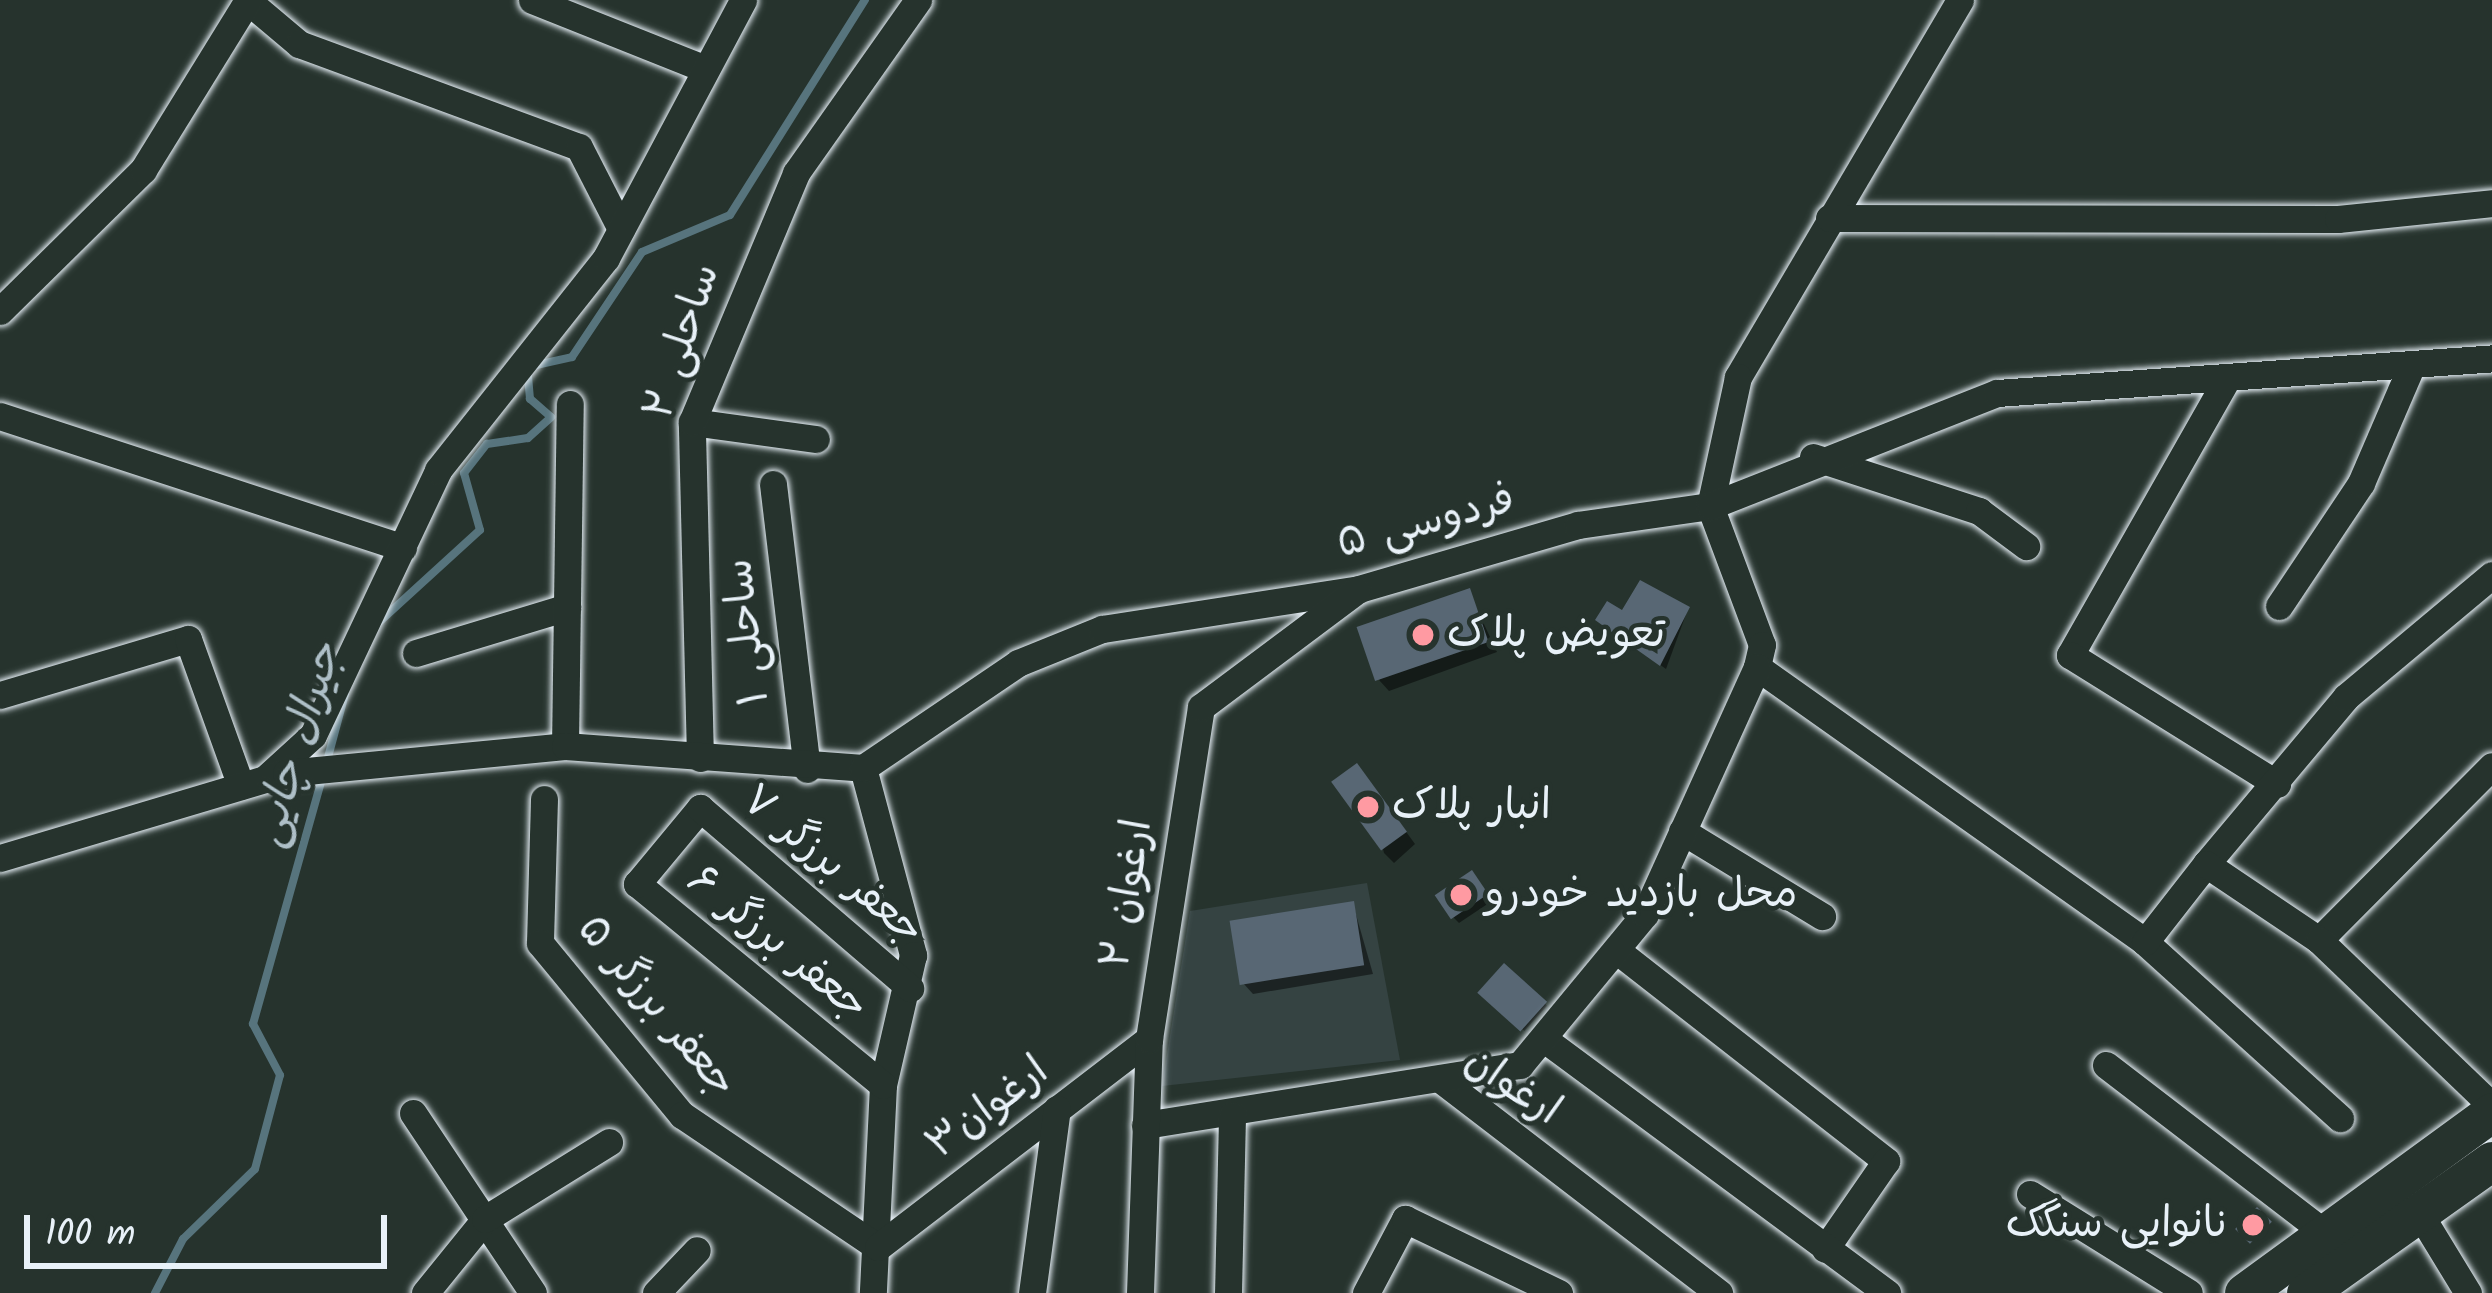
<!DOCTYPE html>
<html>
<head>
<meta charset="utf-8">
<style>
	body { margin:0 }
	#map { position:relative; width:2492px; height:1293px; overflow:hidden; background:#26332d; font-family:Kalam,"Playpen Sans Arabic",sans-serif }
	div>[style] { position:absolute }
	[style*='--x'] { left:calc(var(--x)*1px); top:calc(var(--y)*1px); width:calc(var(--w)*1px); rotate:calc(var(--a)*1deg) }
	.built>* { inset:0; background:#354342 }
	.shadow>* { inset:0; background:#0007; transform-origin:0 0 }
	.stream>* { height:8px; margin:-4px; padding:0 4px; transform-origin:4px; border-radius:4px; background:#57747d }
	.building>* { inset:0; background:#586774; transform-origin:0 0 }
	.roads { filter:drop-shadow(0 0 3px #e8f1f8) drop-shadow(0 0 3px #e8f1f8) }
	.minor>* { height:27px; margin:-13.5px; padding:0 13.5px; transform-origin:13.5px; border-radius:13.5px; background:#26332d }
	.secondary>* { height:39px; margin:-19.5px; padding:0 19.5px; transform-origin:19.5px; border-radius:19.5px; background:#26332d }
	.dots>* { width:33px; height:33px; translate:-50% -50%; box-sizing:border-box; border:6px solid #26332d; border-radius:50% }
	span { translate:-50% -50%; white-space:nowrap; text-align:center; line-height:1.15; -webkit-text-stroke:9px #26332d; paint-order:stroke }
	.street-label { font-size:42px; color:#e8f1f8 }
	.poi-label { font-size:42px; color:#e8f1f8 }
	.left { translate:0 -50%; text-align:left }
	.right { translate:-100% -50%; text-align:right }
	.water-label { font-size:45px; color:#aebfc7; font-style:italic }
	.scale { position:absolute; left:24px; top:1215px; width:363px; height:54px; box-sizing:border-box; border:6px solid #e8f1f8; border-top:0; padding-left:15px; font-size:36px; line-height:42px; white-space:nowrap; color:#e8f1f8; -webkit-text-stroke:9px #26332d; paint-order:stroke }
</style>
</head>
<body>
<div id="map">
	<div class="built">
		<div style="clip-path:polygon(1367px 883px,1400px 1060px,1162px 1086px,1190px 911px)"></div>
	</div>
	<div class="shadow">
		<div style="clip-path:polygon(1469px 592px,1497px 652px,1389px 691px,1379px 680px)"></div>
		<div style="clip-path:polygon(1688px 609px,1666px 669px,1604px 625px,1623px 614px)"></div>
		<div style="clip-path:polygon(1366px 777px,1415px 844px,1394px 863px,1384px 853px)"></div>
		<div style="clip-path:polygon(1478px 880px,1492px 901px,1459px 923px,1453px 917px)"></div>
		<div style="clip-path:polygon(1353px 904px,1373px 974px,1253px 994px,1243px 983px)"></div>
		<div style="left:1504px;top:967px;width:58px;height:34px;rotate:42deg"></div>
	</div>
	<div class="stream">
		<div style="--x:378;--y:623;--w:138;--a:-42.4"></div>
		<div style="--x:480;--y:530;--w:59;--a:-105.7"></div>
		<div style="--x:464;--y:473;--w:37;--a:-52"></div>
		<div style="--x:487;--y:444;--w:41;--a:-8.3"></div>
		<div style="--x:528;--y:438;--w:31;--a:-42"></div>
		<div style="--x:551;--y:417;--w:28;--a:-139"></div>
		<div style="--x:530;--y:399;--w:32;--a:-95"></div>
		<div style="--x:527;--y:367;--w:46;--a:-12.5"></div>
		<div style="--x:572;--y:357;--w:126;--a:-56.3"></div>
		<div style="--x:642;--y:252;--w:95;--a:-22.8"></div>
		<div style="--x:730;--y:215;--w:254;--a:-57.9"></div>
		<div style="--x:327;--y:761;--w:69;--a:-75"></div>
		<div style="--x:155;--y:1293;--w:61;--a:-62.6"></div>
		<div style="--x:183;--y:1239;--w:100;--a:-44.2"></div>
		<div style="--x:255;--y:1169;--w:97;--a:-75.1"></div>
		<div style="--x:280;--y:1075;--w:58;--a:-117.9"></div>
		<div style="--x:253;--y:1024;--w:259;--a:-74.3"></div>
	</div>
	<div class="building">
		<div style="clip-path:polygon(1640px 580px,1690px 607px,1660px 666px,1595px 620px,1607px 601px,1622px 610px)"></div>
		<div style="left:1470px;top:588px;width:57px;height:120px;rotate:71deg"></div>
		<div style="left:1357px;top:763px;width:85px;height:32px;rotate:54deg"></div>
		<div style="left:1472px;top:870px;width:29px;height:45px;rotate:56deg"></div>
		<div style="left:1354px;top:901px;width:65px;height:126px;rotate:81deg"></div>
		<div style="left:1504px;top:963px;width:58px;height:40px;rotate:42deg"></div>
		<div style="left:2257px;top:1207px;width:21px;height:31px;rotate:45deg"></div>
	</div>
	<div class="roads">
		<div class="minor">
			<div style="--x:532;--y:0;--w:181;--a:21.7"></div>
			<div style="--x:1960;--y:0;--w:438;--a:120.5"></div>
			<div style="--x:1738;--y:377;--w:132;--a:102.2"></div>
			<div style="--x:1710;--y:506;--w:148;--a:69.5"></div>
			<div style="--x:1762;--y:645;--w:23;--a:103"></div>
			<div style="--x:1757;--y:667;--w:476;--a:35.3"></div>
			<div style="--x:2145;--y:942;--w:263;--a:42.1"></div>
			<div style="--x:248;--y:1;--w:67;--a:40.1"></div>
			<div style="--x:299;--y:44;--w:298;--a:20.2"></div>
			<div style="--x:579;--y:147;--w:92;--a:62.9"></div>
			<div style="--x:1829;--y:218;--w:509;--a:0.11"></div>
			<div style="--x:2338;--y:219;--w:155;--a:-5.9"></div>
			<div style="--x:0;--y:311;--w:201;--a:-44.6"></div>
			<div style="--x:143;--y:170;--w:200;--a:-58.3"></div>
			<div style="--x:2228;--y:377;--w:320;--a:119.6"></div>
			<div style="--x:2070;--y:655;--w:244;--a:31.9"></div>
			<div style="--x:0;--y:416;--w:424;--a:18.1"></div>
			<div style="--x:692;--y:422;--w:125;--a:7.8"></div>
			<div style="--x:1813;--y:457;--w:175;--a:18"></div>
			<div style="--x:1979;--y:511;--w:59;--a:36.7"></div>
			<div style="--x:773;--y:484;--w:287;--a:83.2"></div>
			<div style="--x:2279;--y:606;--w:148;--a:-56.3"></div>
			<div style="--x:2361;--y:483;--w:126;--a:-66.7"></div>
			<div style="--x:416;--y:653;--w:158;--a:-16.9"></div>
			<div style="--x:0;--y:695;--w:196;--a:-16.6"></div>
			<div style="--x:188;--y:639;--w:156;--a:70.2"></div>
			<div style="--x:565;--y:746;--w:342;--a:-89.2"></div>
			<div style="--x:700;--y:758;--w:336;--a:-91.4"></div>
			<div style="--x:692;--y:422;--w:270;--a:-67.3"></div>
			<div style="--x:796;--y:173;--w:212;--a:-54.8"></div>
			<div style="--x:863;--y:768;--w:194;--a:75"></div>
			<div style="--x:913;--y:955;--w:133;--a:103"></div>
			<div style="--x:883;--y:1085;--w:208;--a:92.8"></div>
			<div style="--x:267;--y:777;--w:62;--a:-42.4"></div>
			<div style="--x:313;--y:735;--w:293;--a:-64.7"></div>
			<div style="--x:438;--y:470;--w:270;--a:-51.6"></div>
			<div style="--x:606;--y:258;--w:292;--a:-62"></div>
			<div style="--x:544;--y:799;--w:144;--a:91.6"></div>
			<div style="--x:540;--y:943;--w:223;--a:50.5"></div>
			<div style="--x:682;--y:1115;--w:236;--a:34"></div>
			<div style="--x:1682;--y:831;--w:164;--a:31.3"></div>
			<div style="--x:0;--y:858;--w:298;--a:-16.6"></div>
			<div style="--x:286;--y:773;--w:280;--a:-5.5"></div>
			<div style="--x:565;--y:746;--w:299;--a:4.2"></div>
			<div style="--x:863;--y:768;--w:187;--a:-34.1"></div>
			<div style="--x:1018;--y:663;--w:91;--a:-22"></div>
			<div style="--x:1102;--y:629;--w:260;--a:-8.8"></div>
			<div style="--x:1359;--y:589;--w:228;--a:-16.3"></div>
			<div style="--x:1578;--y:525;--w:133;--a:-8.2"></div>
			<div style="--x:1710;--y:506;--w:308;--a:-21.5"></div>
			<div style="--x:1997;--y:393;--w:496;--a:-4"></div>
			<div style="--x:2206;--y:864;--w:218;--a:-50"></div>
			<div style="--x:2346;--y:697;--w:190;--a:-39.9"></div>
			<div style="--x:2319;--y:940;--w:245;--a:-45.2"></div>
			<div style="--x:2145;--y:942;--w:99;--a:-52"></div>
			<div style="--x:2206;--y:864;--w:136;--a:33.9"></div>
			<div style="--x:2319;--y:940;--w:240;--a:43.8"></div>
			<div style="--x:1616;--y:950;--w:343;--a:38"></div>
			<div style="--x:1886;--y:1161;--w:107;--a:124.7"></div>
			<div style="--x:1544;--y:1039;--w:427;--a:36.5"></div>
			<div style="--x:2106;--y:1065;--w:275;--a:37.5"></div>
			<div style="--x:1440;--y:1079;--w:352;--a:37.5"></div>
			<div style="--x:883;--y:1085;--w:318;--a:-140.7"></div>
			<div style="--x:637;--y:884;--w:99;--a:-50.3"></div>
			<div style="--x:700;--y:808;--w:277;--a:40.6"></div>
			<div style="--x:413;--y:1113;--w:216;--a:56.3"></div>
			<div style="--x:1145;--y:1125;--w:380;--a:-9.1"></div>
			<div style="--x:1520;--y:1065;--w:196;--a:-50.4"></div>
			<div style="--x:1645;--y:914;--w:271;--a:-65.6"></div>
			<div style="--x:2030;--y:1194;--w:187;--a:31.9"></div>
			<div style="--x:2418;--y:1211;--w:96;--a:58.6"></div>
			<div style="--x:878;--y:1247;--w:342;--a:-37.5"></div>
			<div style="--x:425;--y:1293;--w:95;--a:-51"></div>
			<div style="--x:485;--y:1219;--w:146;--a:-31.8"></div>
			<div style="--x:656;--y:1293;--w:59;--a:-46.4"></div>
			<div style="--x:1032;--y:1293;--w:186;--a:-82.3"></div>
			<div style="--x:1140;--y:1293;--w:254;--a:-88"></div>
			<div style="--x:1149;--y:1039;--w:336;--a:-81.1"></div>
			<div style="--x:1201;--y:707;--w:194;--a:-36.8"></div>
			<div style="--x:1228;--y:1293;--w:178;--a:-88.7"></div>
			<div style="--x:1366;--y:1293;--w:84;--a:-62.2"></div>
			<div style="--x:1405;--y:1219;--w:171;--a:25.7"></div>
		</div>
		<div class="secondary">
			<div style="--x:2244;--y:1293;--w:307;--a:-36.1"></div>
			<div style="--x:2306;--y:1293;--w:228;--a:-35.4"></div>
		</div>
	</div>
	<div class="dots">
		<div style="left:1423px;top:635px;background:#ff9aa2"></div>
		<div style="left:1368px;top:807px;background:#ff9aa2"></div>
		<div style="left:1461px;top:895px;background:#ff9aa2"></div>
		<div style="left:2253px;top:1225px;background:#ff9aa2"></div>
	</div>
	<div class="street-label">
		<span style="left:683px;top:342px;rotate:-72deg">ساحلی ۲</span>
		<span style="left:1426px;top:523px;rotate:-15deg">فردوسی ۵</span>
		<span style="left:748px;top:632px;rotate:-97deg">ساحلی ۱</span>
		<span style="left:832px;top:866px;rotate:40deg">جعفر برزگر ۷</span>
		<span style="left:1128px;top:894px;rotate:-81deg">ارغوان ۲</span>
		<span style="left:777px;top:944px;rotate:39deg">جعفر برزگر ۶</span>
		<span style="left:656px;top:1007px;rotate:50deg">جعفر برزگر ۵</span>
		<span style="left:1512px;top:1087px;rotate:34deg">ارغوان</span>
		<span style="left:988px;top:1109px;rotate:-37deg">ارغوان۳</span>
	</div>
	<div class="poi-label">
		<span class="left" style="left:1447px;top:635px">تعویض پلاک</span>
		<span class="left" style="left:1392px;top:807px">انبار پلاک</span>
		<span class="left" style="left:1485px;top:895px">محل بازدید خودرو</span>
		<span class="right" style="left:2229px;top:1225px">نانوایی سنگک</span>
	</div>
	<div class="water-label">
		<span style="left:299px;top:745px;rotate:-73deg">جیرال چایی</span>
	</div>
	<div class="scale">100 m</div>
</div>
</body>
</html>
